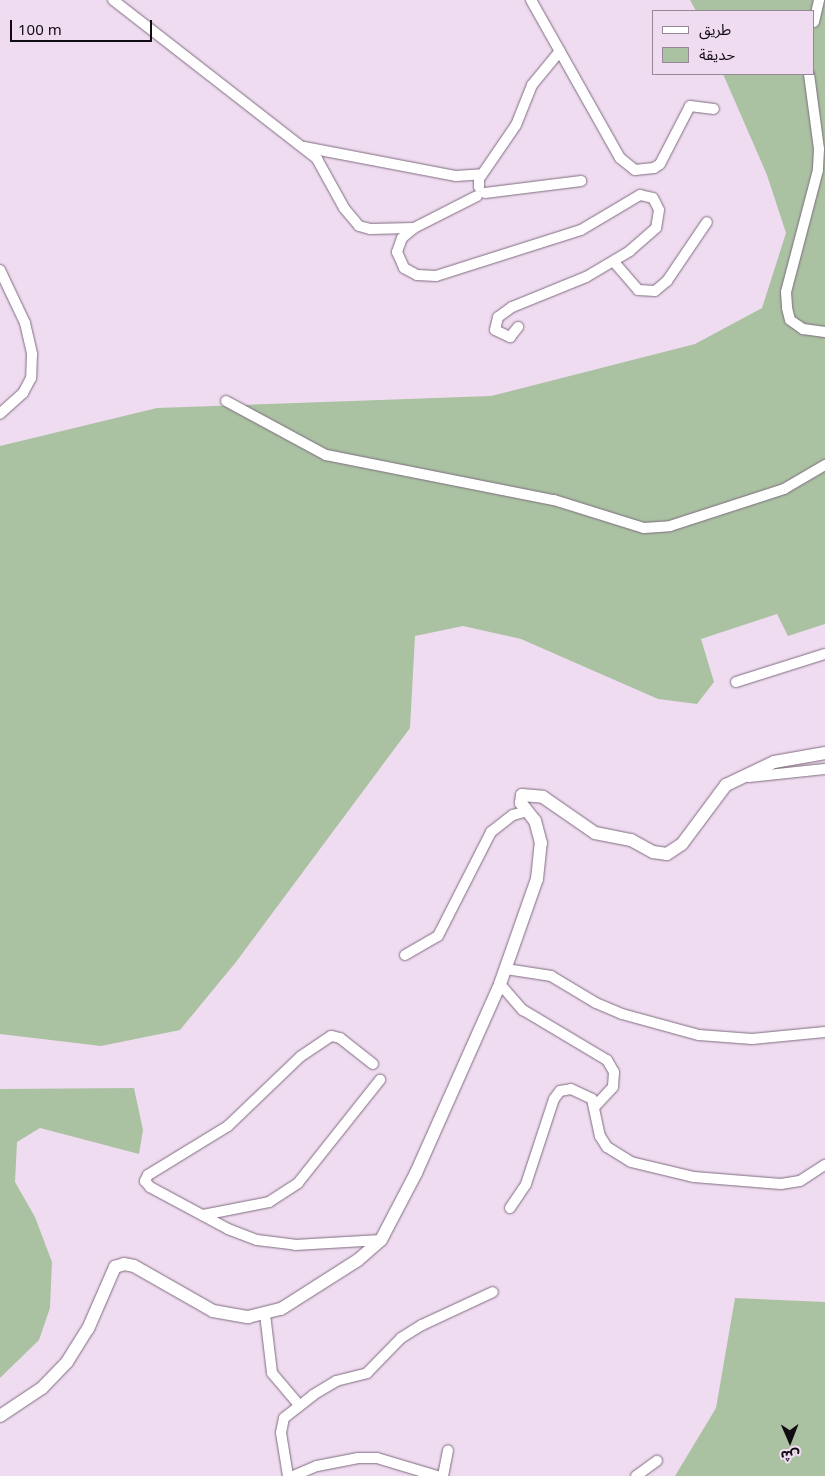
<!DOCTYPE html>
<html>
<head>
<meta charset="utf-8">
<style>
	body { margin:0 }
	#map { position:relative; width:825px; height:1476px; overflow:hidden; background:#f0dcf1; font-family:"Noto Sans","Noto Sans Arabic",sans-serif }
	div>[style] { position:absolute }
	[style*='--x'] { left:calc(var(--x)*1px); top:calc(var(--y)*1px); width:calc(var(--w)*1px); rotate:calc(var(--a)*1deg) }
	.green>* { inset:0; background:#aac2a2 }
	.roads { filter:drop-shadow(0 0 1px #7e6c7f) drop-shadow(0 0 1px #7e6c7f) }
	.minor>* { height:10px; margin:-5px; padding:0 5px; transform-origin:5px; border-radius:5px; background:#fff }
	.major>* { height:12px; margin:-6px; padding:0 6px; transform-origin:6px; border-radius:6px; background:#fff }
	span { translate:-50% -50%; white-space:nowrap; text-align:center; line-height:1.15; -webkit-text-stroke:4.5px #f0dcf1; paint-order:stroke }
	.legend { position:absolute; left:652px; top:10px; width:162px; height:65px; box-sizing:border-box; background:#f0dcf1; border:1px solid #978898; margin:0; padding:6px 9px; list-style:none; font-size:15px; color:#110b12 }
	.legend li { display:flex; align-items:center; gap:10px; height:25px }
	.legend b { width:25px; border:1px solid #978898 }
	.north { position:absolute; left:765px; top:1416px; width:50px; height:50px; -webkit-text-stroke:4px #f0dcf1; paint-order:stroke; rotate:179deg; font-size:14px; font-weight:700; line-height:20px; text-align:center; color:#110b12 }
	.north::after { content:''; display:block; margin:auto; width:18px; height:22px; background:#110b12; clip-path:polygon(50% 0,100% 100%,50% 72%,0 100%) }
	.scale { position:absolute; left:10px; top:20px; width:142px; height:22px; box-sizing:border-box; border:2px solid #110b12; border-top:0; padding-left:6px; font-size:15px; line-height:18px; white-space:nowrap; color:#110b12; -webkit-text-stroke:4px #f0dcf1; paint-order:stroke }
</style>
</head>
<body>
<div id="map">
	<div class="green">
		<div style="clip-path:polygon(690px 0,825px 0,825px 624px,788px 636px,777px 614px,701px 639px,714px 682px,697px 704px,658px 699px,521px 639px,463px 626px,415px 636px,410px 728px,236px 962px,180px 1030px,101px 1046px,0 1034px,0 446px,157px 408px,491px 396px,695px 344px,762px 308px,786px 233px,767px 175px,723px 74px,814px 74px,814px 11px,696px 11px)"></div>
		<div style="clip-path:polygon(134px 1088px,143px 1130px,139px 1154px,40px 1128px,17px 1142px,15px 1182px,35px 1217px,52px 1262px,50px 1308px,39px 1340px,0 1378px,0 1089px)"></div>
		<div style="clip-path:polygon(735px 1298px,825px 1302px,825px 1476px,675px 1476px,716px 1408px)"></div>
	</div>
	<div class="roads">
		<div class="minor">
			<div style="--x:113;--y:0;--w:259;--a:37.9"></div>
			<div style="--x:317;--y:159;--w:56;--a:61.1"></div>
			<div style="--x:344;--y:208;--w:23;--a:50"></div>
			<div style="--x:359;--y:226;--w:11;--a:15"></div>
			<div style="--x:370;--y:229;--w:44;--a:-1.3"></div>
			<div style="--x:531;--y:0;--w:181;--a:60.6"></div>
			<div style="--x:620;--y:158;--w:19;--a:39"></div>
			<div style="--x:635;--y:170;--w:19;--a:-6"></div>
			<div style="--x:654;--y:168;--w:7;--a:-34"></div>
			<div style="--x:660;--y:164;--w:65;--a:-62.7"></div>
			<div style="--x:690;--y:106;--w:24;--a:7"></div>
			<div style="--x:814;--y:22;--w:23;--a:-77"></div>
			<div style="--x:809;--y:74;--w:76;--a:82.4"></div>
			<div style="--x:819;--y:149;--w:21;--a:93"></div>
			<div style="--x:818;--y:170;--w:126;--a:104.7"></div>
			<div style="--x:786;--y:292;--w:16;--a:86"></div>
			<div style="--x:787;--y:308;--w:12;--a:76"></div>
			<div style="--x:790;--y:320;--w:16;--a:35"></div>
			<div style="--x:803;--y:329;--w:22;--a:8"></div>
			<div style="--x:304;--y:147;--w:155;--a:10.8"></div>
			<div style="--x:456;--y:176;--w:26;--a:-4"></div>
			<div style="--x:479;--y:187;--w:8;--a:-90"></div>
			<div style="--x:479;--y:179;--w:65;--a:-55.6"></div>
			<div style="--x:516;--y:125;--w:43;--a:-68.2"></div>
			<div style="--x:532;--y:85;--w:44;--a:-50.5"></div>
			<div style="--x:485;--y:193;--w:97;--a:-7.1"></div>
			<div style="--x:477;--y:196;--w:71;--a:153.1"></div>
			<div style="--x:414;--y:228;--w:16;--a:140"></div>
			<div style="--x:402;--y:238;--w:15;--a:110"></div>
			<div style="--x:397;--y:252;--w:17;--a:66"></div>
			<div style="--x:404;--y:268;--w:15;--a:28"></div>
			<div style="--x:417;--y:275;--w:19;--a:3"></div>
			<div style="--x:436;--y:276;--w:152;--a:-17.6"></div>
			<div style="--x:581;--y:230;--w:69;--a:-30.7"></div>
			<div style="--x:640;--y:195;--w:13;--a:13"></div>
			<div style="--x:653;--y:198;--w:13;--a:63"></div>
			<div style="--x:659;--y:210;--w:18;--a:99"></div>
			<div style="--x:656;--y:228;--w:35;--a:139"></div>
			<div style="--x:630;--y:251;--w:51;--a:149.4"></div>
			<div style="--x:586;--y:277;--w:80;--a:157.9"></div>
			<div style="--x:512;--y:307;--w:17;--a:144"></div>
			<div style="--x:498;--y:317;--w:13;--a:103"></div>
			<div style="--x:495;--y:330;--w:17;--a:25"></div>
			<div style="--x:510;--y:337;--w:13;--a:-51"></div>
			<div style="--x:614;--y:262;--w:37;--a:49"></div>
			<div style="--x:638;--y:290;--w:17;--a:3"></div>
			<div style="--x:655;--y:291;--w:16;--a:-40"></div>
			<div style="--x:667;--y:281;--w:71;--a:-55.9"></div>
			<div style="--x:0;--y:270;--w:59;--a:64.7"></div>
			<div style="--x:25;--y:323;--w:32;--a:77"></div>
			<div style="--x:32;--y:354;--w:24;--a:92"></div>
			<div style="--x:31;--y:378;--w:17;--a:118"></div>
			<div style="--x:23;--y:393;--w:31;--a:138"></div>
			<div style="--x:226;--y:401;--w:114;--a:28.4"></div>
			<div style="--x:326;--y:455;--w:232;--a:11.2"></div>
			<div style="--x:554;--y:500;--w:94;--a:17.3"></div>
			<div style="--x:644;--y:528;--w:26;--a:-4"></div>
			<div style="--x:670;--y:526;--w:120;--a:-18"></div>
			<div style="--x:784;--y:489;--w:48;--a:-30.3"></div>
			<div style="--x:736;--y:682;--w:93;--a:-17.5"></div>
			<div style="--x:749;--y:777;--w:76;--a:-6"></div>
			<div style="--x:405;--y:955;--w:38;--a:-30"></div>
			<div style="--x:438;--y:936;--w:117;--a:-63"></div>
			<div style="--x:491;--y:832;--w:28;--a:-38"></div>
			<div style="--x:513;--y:815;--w:15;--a:-16"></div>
			<div style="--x:506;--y:969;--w:46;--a:8.8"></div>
			<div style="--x:551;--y:976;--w:52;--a:31"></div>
			<div style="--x:596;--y:1003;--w:28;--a:23"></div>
			<div style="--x:622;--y:1014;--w:80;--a:15.3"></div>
			<div style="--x:699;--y:1035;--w:53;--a:4.3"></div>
			<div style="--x:752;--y:1039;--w:73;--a:-5.5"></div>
			<div style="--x:500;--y:984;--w:35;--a:49"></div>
			<div style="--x:523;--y:1010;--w:98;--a:30.8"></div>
			<div style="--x:607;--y:1060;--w:14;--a:60"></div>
			<div style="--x:614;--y:1072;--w:15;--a:94"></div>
			<div style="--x:613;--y:1087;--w:26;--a:133"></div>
			<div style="--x:373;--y:1064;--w:42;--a:-141.8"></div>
			<div style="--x:340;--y:1038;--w:9;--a:-167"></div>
			<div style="--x:331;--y:1036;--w:37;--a:146"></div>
			<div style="--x:300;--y:1057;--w:100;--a:136.2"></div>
			<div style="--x:228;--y:1126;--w:94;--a:148.5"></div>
			<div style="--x:148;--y:1175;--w:7;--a:117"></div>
			<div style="--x:145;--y:1181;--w:8;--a:50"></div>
			<div style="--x:150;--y:1187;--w:89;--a:28.3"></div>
			<div style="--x:228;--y:1229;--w:31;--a:21"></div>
			<div style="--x:257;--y:1240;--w:38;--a:7"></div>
			<div style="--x:295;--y:1245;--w:86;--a:-3.3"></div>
			<div style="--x:510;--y:1208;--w:29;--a:-56"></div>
			<div style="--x:526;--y:1184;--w:89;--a:-71.8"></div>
			<div style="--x:554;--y:1099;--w:10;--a:-53"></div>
			<div style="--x:560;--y:1091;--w:11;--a:-10"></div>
			<div style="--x:571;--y:1089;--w:23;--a:25"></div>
			<div style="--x:592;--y:1099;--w:38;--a:78"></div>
			<div style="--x:600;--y:1136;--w:13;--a:58"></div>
			<div style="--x:607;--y:1147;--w:28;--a:32"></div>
			<div style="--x:631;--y:1162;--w:65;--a:13.4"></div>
			<div style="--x:694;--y:1177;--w:87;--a:4.6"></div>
			<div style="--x:781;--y:1184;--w:19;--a:-9"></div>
			<div style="--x:800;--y:1181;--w:30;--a:-33"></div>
			<div style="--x:203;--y:1215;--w:67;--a:-11.1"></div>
			<div style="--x:269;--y:1202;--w:35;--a:-33"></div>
			<div style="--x:298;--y:1183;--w:132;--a:-51.5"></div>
			<div style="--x:265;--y:1314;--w:59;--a:83.2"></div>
			<div style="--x:272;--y:1373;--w:42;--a:49.8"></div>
			<div style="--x:288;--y:1476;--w:44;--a:-99.2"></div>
			<div style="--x:281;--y:1433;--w:15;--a:-79"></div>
			<div style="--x:284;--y:1418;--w:37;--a:-38"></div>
			<div style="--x:313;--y:1395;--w:27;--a:-31"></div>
			<div style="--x:336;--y:1381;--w:32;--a:-14"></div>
			<div style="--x:367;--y:1373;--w:49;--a:-45.8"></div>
			<div style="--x:401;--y:1338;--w:25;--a:-32"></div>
			<div style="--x:422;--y:1325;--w:78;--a:-24.9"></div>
			<div style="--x:293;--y:1476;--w:26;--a:-23"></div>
			<div style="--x:317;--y:1466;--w:42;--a:-11"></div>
			<div style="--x:358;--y:1458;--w:19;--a:0"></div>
			<div style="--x:377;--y:1458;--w:63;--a:16.7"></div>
			<div style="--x:443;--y:1476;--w:26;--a:-79"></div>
			<div style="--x:636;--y:1476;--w:26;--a:-36"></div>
		</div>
		<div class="major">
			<div style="--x:0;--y:1416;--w:50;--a:-33.7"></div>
			<div style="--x:42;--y:1388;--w:36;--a:-46"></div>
			<div style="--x:67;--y:1362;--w:39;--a:-58"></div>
			<div style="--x:88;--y:1329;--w:68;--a:-66.5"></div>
			<div style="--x:115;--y:1267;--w:9;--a:-18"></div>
			<div style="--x:124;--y:1264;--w:10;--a:11"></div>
			<div style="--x:134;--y:1266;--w:91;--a:29.7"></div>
			<div style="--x:213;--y:1311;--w:36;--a:10"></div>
			<div style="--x:248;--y:1317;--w:34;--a:-14"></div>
			<div style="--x:281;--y:1309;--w:91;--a:-32.5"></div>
			<div style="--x:358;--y:1260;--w:30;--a:-41"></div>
			<div style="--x:381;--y:1240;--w:76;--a:-62.4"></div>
			<div style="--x:416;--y:1173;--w:207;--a:-66"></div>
			<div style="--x:500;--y:984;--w:111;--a:-70.6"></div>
			<div style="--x:537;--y:879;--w:36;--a:-84"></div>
			<div style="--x:541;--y:843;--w:23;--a:-105"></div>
			<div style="--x:535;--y:821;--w:23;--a:-128"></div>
			<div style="--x:521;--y:803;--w:8;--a:-83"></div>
			<div style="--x:522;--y:795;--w:21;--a:5"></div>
			<div style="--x:543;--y:797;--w:63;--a:34.7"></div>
			<div style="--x:595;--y:833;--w:37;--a:11"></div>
			<div style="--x:631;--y:840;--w:25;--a:29"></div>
			<div style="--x:653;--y:852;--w:14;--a:8"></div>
			<div style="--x:667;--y:854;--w:18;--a:-34"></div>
			<div style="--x:682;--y:844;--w:74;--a:-53.3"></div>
			<div style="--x:726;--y:785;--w:53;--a:-25.6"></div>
			<div style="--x:774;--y:762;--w:52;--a:-10"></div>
		</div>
	</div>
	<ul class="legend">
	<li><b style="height:6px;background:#fff"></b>طريق</li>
	<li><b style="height:14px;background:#aac2a2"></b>حديقة</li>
	</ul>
	<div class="north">ش</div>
	<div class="scale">100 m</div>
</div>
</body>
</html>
